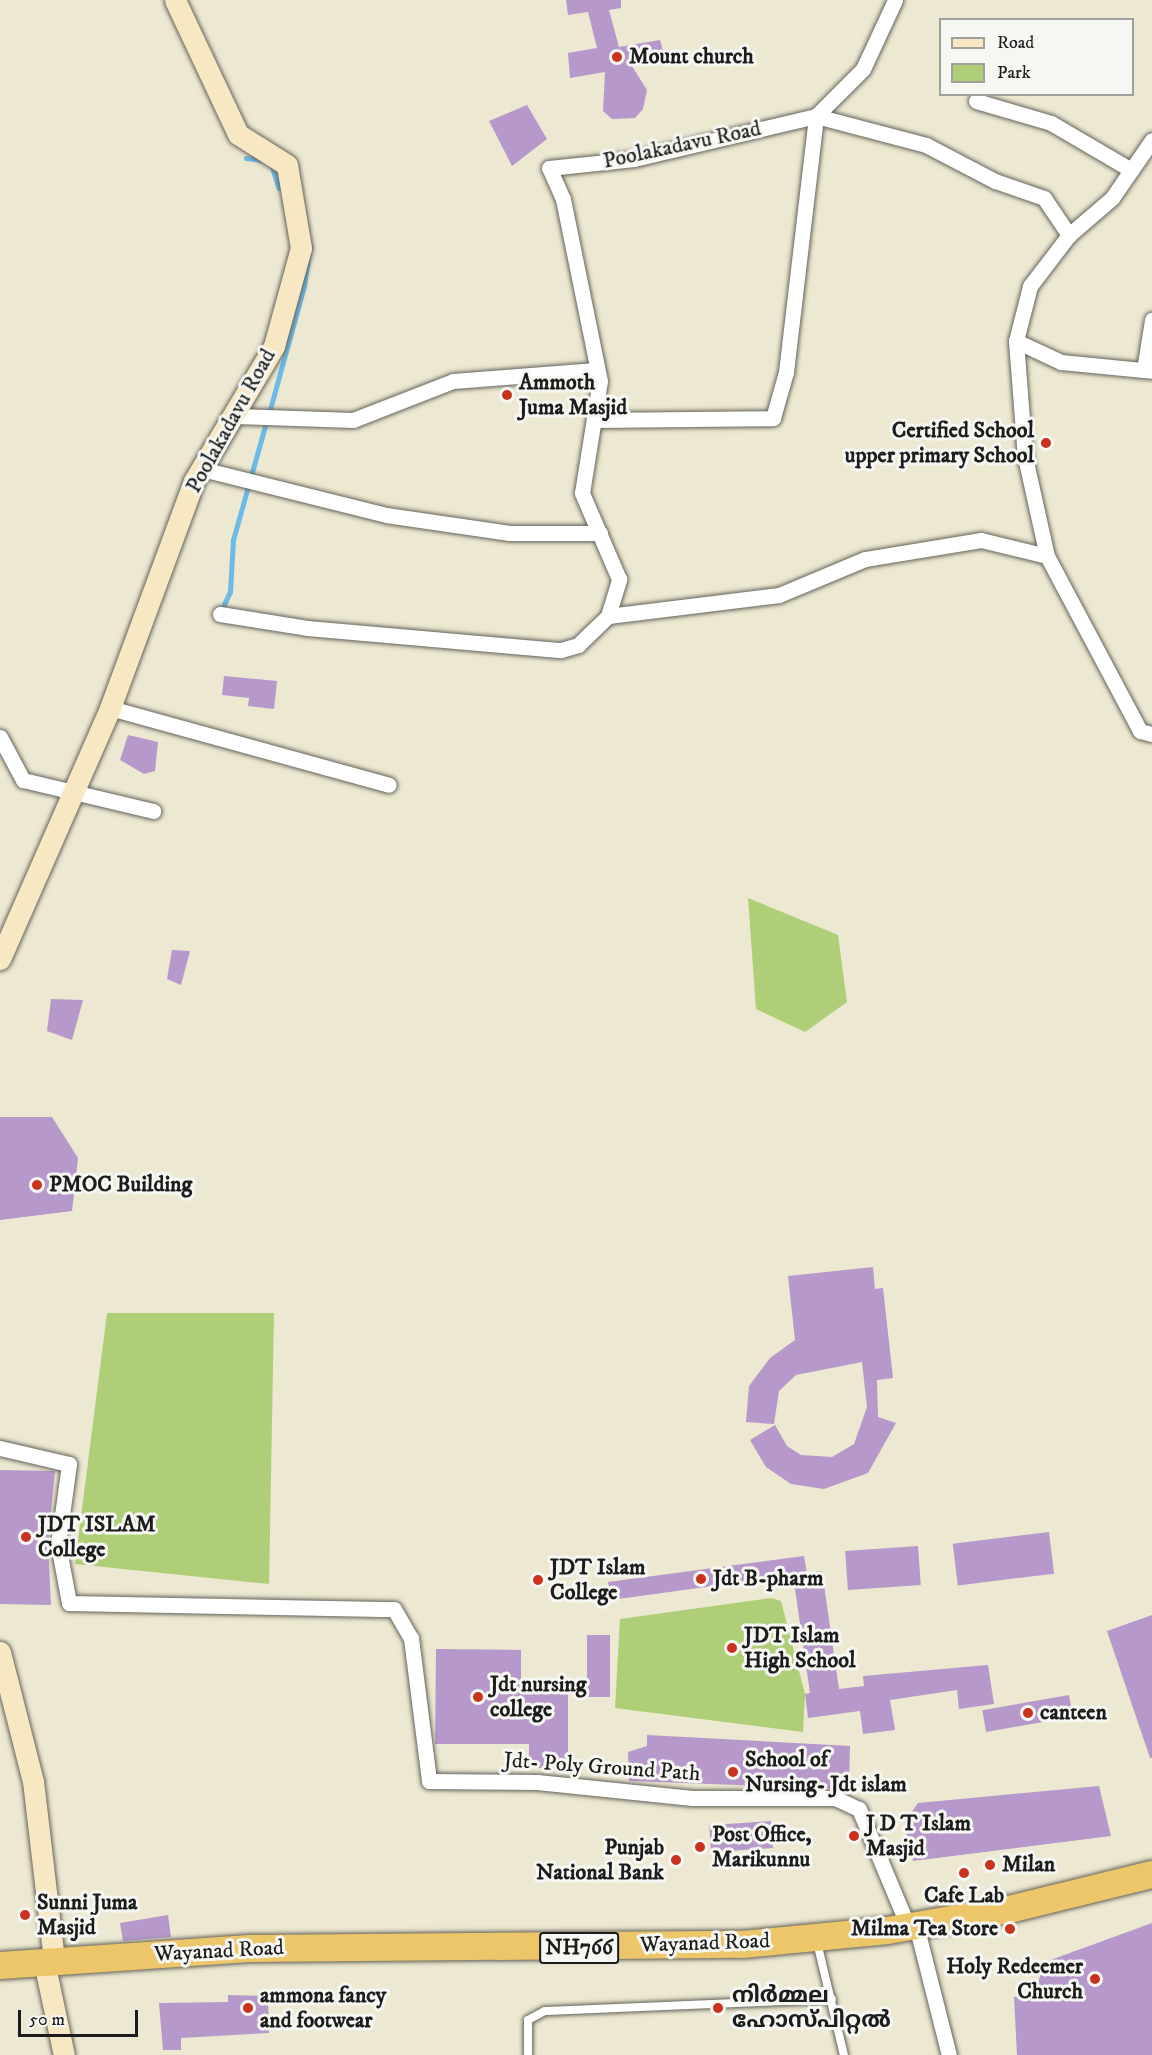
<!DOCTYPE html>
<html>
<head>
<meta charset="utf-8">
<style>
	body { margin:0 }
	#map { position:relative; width:1152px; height:2055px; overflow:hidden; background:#ece8d1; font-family:"IM FELL DW Pica","Noto Sans Malayalam",serif }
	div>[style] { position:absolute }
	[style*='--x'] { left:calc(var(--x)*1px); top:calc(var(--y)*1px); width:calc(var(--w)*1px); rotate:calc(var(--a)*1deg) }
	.green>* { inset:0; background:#aecf77 }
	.stream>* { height:4.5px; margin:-2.25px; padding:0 2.25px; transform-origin:2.25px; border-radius:2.25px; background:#6dbae7 }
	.building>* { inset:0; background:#b698cb; transform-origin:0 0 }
	.roads { filter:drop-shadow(0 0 2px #65635b) drop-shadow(0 0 2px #65635b) }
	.lane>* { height:8px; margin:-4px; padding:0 4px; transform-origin:4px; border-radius:4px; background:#fff }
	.street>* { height:15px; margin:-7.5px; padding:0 7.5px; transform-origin:7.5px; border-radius:7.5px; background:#fff }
	.secondary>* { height:21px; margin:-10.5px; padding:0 10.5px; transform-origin:10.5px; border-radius:10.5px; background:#f7e8c3 }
	.highway>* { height:27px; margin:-13.5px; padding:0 13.5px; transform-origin:13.5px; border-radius:13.5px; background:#ecc669 }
	.dots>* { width:16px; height:16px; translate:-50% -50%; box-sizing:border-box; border:3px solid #f6f6f2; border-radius:50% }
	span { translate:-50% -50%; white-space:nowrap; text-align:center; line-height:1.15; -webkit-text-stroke:6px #f6f6f2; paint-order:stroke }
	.shield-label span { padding:2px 4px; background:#f6f6f2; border:2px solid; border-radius:4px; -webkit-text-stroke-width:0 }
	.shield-label { font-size:21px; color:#1c1c1c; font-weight:700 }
	.poi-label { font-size:22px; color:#1c1c1c; font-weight:700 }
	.left { translate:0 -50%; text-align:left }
	.right { translate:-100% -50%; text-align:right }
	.street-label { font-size:22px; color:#1c1c1c }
	.legend { position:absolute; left:939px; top:18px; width:195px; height:78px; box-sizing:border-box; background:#f6f6f2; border:2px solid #9f9f9c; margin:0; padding:8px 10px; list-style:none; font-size:18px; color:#1c1c1c }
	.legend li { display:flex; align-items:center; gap:12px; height:30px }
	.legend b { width:30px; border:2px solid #9f9f9c }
	.scale { position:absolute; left:18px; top:2010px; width:120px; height:27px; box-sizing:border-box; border:3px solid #1c1c1c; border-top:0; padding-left:8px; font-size:18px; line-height:21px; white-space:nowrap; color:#1c1c1c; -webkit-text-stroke:4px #f6f6f2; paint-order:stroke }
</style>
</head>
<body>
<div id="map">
	<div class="green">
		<div style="clip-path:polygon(748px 898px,838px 935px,847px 1002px,805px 1032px,756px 1009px)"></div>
		<div style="clip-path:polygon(107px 1313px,274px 1313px,269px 1584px,75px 1564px)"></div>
		<div style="clip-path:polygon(771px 1598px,781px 1601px,805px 1694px,803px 1732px,615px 1708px,620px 1619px)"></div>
	</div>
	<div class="stream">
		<div style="--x:246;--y:158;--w:17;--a:7"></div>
		<div style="--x:272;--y:166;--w:23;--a:72"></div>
		<div style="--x:269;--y:413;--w:132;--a:-74.6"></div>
		<div style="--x:304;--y:286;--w:41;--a:-81.7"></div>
		<div style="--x:221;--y:611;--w:21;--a:-65"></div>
		<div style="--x:230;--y:592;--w:52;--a:-86.7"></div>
		<div style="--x:233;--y:540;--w:118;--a:-74.3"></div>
	</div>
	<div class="building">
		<div style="clip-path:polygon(566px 0,621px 0,621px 8px,609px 10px,619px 47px,660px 40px,666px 61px,632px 66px,647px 90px,643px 109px,635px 118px,612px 119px,603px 111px,605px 72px,570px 78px,568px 53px,597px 48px,588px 12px,568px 15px)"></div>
		<div style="clip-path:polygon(527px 105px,547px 139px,512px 166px,489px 121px)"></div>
		<div style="clip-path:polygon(224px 676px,277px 681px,274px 709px,248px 706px,249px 698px,222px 695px)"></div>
		<div style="clip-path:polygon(128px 735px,158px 742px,155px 771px,144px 774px,120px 760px)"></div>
		<div style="clip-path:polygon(172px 950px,190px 951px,181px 985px,167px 979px)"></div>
		<div style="clip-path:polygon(51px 999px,83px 1000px,72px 1040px,47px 1031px)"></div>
		<div style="clip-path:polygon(0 1117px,52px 1117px,78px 1158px,72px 1211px,0 1220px)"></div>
		<div style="clip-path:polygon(873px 1267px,875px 1289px,883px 1288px,893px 1378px,877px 1380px,878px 1417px,896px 1423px,868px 1473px,824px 1489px,791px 1484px,766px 1467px,750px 1440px,775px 1425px,787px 1446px,801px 1455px,832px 1457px,854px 1444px,867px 1407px,862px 1362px,796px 1375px,779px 1391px,774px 1424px,746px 1422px,749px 1386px,770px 1358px,795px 1340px,788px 1276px)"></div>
		<div style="clip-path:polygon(0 1470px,55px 1471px,48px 1543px,51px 1605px,0 1604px)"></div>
		<div style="left:1049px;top:1532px;width:42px;height:97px;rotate:83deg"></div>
		<div style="left:918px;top:1546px;width:39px;height:73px;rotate:86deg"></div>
		<div style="clip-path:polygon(804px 1556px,807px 1573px,822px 1571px,839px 1689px,864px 1686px,863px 1676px,988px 1665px,994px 1704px,959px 1709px,957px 1690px,890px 1700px,895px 1730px,863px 1734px,860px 1711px,808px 1718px,805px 1694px,810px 1693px,793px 1575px,611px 1600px,608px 1582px)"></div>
		<div style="clip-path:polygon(1152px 1615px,1152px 1758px,1150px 1758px,1107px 1631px)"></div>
		<div style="left:587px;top:1635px;width:23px;height:62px"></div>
		<div style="clip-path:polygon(436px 1649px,521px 1650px,521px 1691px,568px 1691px,568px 1768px,529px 1768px,529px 1744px,435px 1744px)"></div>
		<div style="left:1069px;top:1695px;width:22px;height:88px;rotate:80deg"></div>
		<div style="clip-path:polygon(647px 1735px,850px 1746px,849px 1789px,629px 1781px,628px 1752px,647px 1746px)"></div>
		<div style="clip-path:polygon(1099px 1786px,1111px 1836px,913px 1861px,904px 1823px,918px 1803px)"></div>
		<div style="left:771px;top:1821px;width:27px;height:62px;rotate:86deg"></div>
		<div style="clip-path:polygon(168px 1915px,171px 1937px,123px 1941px,120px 1923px)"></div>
		<div style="clip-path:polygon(1152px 1923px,1152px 2055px,1017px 2055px,1014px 1997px,1033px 1997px,1045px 1962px)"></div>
		<div style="clip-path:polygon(228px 1995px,268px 1996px,269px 2033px,181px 2038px,181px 2050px,163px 2050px,159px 2003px,228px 2002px)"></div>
	</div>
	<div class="roads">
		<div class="lane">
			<div style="--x:817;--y:1942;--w:116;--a:76.6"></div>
			<div style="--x:528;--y:2055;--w:35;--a:-90"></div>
			<div style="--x:528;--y:2020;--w:19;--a:-28"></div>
			<div style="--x:545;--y:2011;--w:287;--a:-2.4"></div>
		</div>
		<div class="street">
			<div style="--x:976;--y:101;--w:78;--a:16.3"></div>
			<div style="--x:1051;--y:123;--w:93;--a:30.4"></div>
			<div style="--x:1069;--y:235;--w:57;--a:-40.7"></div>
			<div style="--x:1112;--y:198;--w:70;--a:-55.4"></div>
			<div style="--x:1016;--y:341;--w:50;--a:25"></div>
			<div style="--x:1061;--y:362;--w:91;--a:5.6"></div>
			<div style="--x:1144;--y:370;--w:51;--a:-80.9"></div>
			<div style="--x:236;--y:416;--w:117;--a:2"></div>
			<div style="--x:353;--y:420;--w:107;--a:-21.3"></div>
			<div style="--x:453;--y:381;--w:143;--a:-4.4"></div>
			<div style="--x:594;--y:420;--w:179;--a:-0.6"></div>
			<div style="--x:773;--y:418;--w:48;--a:-74.2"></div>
			<div style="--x:786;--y:372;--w:258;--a:-83.3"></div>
			<div style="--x:816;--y:116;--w:66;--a:-45"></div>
			<div style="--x:863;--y:69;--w:76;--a:-65.1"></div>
			<div style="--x:202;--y:469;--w:190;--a:14"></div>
			<div style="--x:386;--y:515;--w:125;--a:8.3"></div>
			<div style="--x:510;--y:533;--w:90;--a:0"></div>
			<div style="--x:1047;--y:556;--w:68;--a:-166.4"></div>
			<div style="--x:981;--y:540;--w:118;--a:170.7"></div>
			<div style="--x:865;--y:559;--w:93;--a:157.3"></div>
			<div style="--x:779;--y:595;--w:172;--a:173"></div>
			<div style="--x:608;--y:616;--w:39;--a:-73"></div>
			<div style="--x:619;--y:579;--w:94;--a:-113.3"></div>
			<div style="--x:582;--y:493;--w:113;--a:-80.9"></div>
			<div style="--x:600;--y:381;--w:186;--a:-101.5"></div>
			<div style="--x:563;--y:199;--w:34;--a:-114"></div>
			<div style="--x:549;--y:168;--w:85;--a:-6"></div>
			<div style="--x:634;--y:159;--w:187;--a:-13.3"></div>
			<div style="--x:816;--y:116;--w:114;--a:14.8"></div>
			<div style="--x:926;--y:145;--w:78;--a:27.6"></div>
			<div style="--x:995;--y:181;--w:52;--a:19.1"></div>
			<div style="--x:1044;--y:198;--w:45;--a:56"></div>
			<div style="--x:1069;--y:235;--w:64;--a:127.4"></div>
			<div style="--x:1030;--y:286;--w:57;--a:104.3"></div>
			<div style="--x:1016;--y:341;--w:116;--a:85.6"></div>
			<div style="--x:1025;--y:457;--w:101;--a:77.5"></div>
			<div style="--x:1047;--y:556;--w:198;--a:62"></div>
			<div style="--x:1140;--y:731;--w:12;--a:14"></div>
			<div style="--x:220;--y:614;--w:88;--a:9.1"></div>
			<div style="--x:307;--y:628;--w:255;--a:5"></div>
			<div style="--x:561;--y:650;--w:18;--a:-16"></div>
			<div style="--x:578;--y:645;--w:42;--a:-44"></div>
			<div style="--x:110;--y:708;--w:289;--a:15.4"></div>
			<div style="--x:0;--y:737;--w:49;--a:61.9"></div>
			<div style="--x:23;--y:780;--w:134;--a:13.4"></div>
			<div style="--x:0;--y:1448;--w:71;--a:13.1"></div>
			<div style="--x:69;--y:1464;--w:81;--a:97.8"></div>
			<div style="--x:58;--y:1544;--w:60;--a:79.4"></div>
			<div style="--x:69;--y:1603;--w:325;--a:1.1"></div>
			<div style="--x:394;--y:1609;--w:34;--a:60"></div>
			<div style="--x:411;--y:1638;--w:144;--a:82.8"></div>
			<div style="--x:429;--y:1781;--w:108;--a:0.5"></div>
			<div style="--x:537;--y:1782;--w:156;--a:5.9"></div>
			<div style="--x:692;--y:1798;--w:143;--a:0"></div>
			<div style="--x:835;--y:1798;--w:26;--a:25"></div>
			<div style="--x:859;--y:1809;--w:127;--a:67.3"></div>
			<div style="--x:916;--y:1925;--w:134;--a:75.8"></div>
		</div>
		<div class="secondary">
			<div style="--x:0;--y:959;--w:274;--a:-66.3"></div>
			<div style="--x:110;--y:708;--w:242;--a:-69.7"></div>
			<div style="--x:194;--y:481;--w:157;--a:-59.3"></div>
			<div style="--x:274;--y:346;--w:102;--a:-74.6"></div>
			<div style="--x:301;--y:248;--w:84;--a:-99.6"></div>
			<div style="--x:287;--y:165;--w:58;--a:-147.7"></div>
			<div style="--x:238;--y:134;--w:148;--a:-115.2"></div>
			<div style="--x:0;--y:1652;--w:133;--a:75.7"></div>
			<div style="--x:33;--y:1781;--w:180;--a:83.3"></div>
			<div style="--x:44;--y:1962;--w:95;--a:77.9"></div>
		</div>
		<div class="highway">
			<div style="--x:0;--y:1965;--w:253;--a:-3.9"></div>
			<div style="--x:252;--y:1948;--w:490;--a:-0.5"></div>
			<div style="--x:742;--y:1944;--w:146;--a:-5.5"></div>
			<div style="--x:887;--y:1930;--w:124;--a:-9.8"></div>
			<div style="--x:1009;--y:1909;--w:147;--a:-13.8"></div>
		</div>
	</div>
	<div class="dots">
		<div style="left:617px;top:57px;background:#c8321e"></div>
		<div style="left:507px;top:395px;background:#c8321e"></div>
		<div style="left:1046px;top:443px;background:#c8321e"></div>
		<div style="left:37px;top:1185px;background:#c8321e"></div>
		<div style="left:26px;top:1537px;background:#c8321e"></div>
		<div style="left:701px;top:1579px;background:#c8321e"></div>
		<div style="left:538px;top:1580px;background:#c8321e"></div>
		<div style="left:732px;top:1648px;background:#c8321e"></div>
		<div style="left:478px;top:1697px;background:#c8321e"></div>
		<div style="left:1028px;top:1713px;background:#c8321e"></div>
		<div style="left:733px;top:1772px;background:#c8321e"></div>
		<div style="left:854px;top:1836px;background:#c8321e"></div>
		<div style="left:700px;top:1847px;background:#c8321e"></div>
		<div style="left:676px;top:1860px;background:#c8321e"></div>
		<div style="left:990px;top:1865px;background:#c8321e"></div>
		<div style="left:964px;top:1873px;background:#c8321e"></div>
		<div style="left:25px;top:1915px;background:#c8321e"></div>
		<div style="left:1010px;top:1929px;background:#c8321e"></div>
		<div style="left:1095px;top:1979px;background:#c8321e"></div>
		<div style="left:248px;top:2008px;background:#c8321e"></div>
		<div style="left:718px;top:2008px;background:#c8321e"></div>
	</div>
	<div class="shield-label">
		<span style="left:579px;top:1948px">NH766</span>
	</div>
	<div class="poi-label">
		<span class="left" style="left:629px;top:57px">Mount church</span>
		<span class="left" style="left:519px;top:395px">Ammoth<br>Juma Masjid</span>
		<span class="right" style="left:1034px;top:443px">Certified School<br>upper primary School</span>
		<span class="left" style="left:49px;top:1185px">PMOC Building</span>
		<span class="left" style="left:38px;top:1537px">JDT ISLAM<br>College</span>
		<span class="left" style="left:550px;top:1580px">JDT Islam<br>College</span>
		<span class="left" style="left:713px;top:1579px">Jdt B-pharm</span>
		<span class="left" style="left:744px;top:1648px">JDT Islam<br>High School</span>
		<span class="left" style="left:490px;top:1697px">Jdt nursing<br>college</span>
		<span class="left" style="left:1040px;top:1713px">canteen</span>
		<span class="left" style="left:745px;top:1772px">School of<br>Nursing- Jdt islam</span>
		<span class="left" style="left:866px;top:1836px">J D T Islam<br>Masjid</span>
		<span class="left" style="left:712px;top:1847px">Post Office,<br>Marikunnu</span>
		<span class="right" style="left:664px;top:1860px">Punjab<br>National Bank</span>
		<span class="left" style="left:1002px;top:1865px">Milan</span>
		<span style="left:964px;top:1896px">Cafe Lab</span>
		<span class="left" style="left:37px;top:1915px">Sunni Juma<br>Masjid</span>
		<span class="right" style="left:998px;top:1929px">Milma Tea Store</span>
		<span class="right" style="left:1083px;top:1979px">Holy Redeemer<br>Church</span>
		<span class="left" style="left:260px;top:2008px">ammona fancy<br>and footwear</span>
		<span class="left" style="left:732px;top:2008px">നിർമ്മല<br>ഹോസ്പിറ്റൽ</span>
	</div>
	<div class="street-label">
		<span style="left:682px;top:145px;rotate:-12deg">Poolakadavu Road</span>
		<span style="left:231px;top:421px;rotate:-61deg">Poolakadavu Road</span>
		<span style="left:602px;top:1767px;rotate:4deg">Jdt- Poly Ground Path</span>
		<span style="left:705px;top:1943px;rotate:-2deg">Wayanad Road</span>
		<span style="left:219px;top:1951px;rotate:-3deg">Wayanad Road</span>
	</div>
	<ul class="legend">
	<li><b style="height:8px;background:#f7e8c3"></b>Road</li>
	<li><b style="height:16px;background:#aecf77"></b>Park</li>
	</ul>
	<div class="scale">50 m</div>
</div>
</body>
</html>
